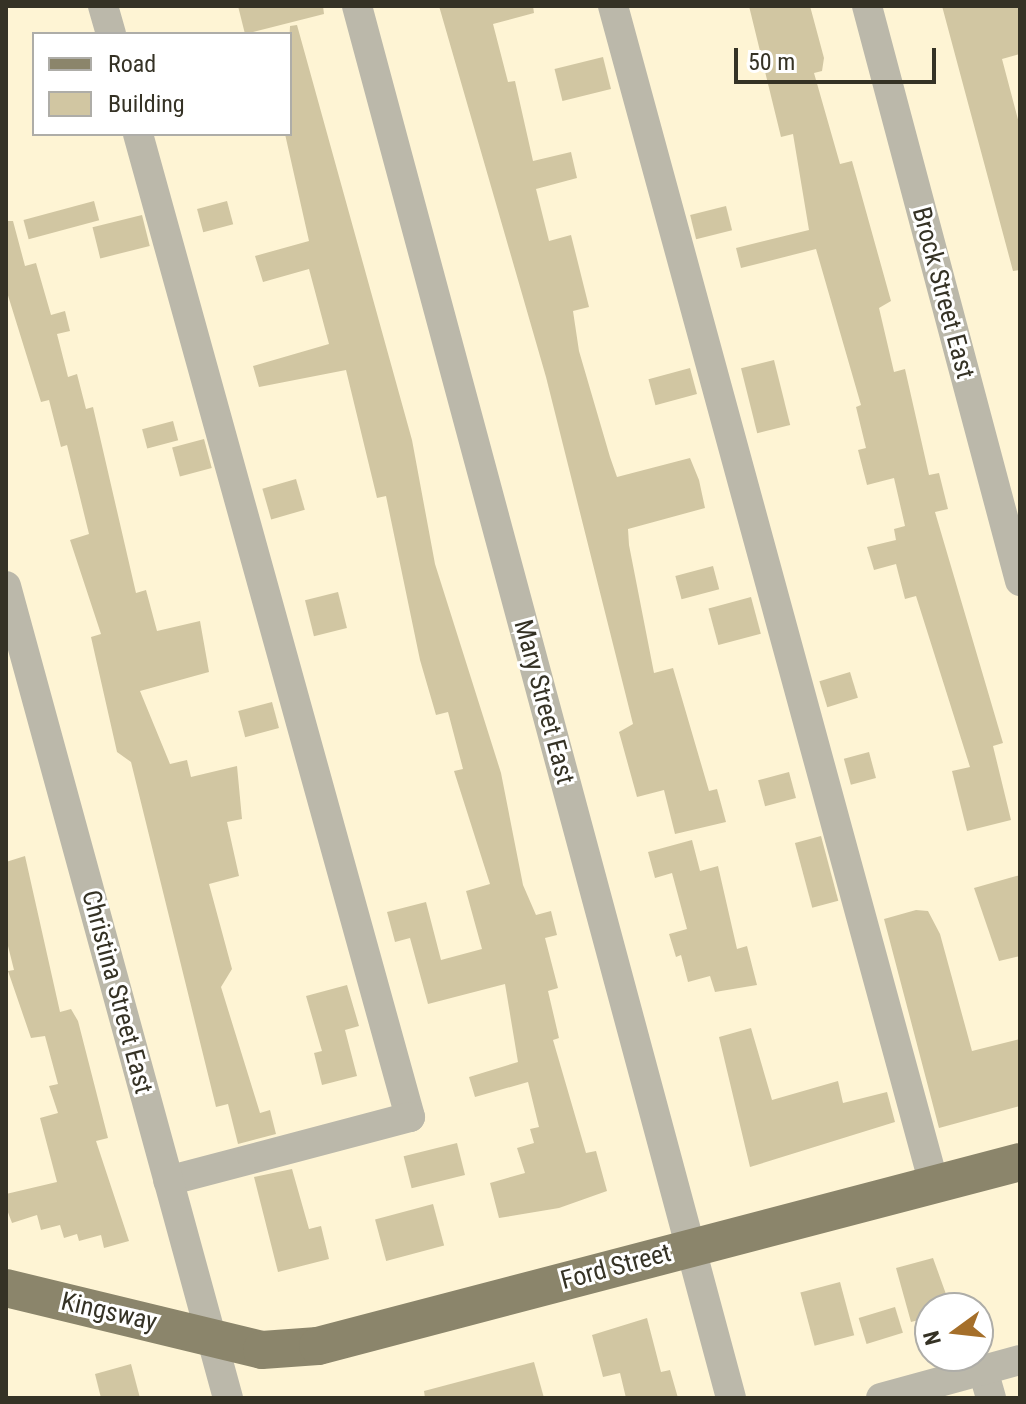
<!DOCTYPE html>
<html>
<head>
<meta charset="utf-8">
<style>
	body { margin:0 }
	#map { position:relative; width:1026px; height:1404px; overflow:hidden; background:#fef4d4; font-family:"Roboto Condensed",sans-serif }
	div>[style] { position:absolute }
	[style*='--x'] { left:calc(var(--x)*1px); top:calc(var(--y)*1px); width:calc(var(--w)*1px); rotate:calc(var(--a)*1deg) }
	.building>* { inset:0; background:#d1c6a2; transform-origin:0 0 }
	.minor>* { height:30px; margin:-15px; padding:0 15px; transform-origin:15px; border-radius:15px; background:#bbb8aa }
	.major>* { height:38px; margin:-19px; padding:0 19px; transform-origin:19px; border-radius:19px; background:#8b856b }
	span { translate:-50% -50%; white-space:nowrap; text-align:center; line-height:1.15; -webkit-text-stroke:6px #fff; paint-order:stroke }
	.street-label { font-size:26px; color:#353225 }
	.frame { position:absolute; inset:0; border:8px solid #353225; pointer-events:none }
	.legend { position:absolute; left:32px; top:32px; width:260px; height:104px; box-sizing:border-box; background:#fff; border:2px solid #aeada8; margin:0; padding:10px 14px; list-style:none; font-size:24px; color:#353225 }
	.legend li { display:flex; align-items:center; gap:16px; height:40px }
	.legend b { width:40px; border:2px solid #aeada8 }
	.north { position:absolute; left:914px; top:1292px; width:80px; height:80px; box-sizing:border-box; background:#fff; border:2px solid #aeada8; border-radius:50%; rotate:255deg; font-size:22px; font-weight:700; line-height:32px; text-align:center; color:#353225 }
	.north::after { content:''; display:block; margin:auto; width:28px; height:36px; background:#a56f2a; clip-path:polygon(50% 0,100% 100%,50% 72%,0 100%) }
	.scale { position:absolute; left:734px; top:48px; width:202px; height:36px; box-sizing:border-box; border:4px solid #353225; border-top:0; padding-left:10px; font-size:24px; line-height:28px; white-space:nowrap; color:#353225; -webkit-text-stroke:6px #fff; paint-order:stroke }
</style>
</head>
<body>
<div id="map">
	<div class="building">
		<div style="clip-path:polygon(238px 6px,323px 6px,324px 14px,245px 34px)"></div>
		<div style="clip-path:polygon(439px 6px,533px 6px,534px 13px,493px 24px,508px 82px,515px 81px,533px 161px,571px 152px,577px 178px,536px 189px,549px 241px,571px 235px,589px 307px,573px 311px,579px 351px,610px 457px,617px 477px,690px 458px,699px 480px,705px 508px,628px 529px,629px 545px,654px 673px,673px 668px,709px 791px,717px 789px,726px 822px,675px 834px,664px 790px,637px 797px,619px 732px,633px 724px,546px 377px)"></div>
		<div style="clip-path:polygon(749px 6px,810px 6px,824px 58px,822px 71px,814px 73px,840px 164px,852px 161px,891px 301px,879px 308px,894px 372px,905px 369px,929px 475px,939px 473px,948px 509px,935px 512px,1003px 743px,993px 746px,1011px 820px,967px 831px,952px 771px,970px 767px,916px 596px,905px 599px,896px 564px,874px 570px,867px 547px,896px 540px,894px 529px,905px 526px,894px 478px,867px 485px,858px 450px,866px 448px,856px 407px,861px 405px,816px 249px,741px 268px,736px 248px,809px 230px,793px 134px,781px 137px)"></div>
		<div style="clip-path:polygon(942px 6px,1020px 6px,1020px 54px,1002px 59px,1020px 127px,1020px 270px,1013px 271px)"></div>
		<div style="clip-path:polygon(297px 25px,412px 440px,435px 564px,501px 773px,523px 885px,536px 915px,551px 911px,557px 935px,545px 938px,558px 988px,548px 991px,559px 1038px,553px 1040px,586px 1153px,596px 1151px,607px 1191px,559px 1208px,499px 1218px,490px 1183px,525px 1173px,517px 1148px,534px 1143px,530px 1129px,539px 1127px,528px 1082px,475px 1097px,469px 1077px,518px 1062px,505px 984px,428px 1004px,410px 938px,395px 942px,387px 912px,426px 902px,441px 960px,482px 949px,466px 891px,490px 884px,454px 771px,463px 769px,448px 712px,436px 715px,420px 660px,386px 496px,377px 498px,346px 370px,259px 387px,253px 366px,329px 344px,309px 269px,263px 282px,255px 256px,309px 241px,285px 134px,290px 26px)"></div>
		<div style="left:603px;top:57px;width:33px;height:50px;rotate:76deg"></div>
		<div style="left:94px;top:201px;width:20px;height:73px;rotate:75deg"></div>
		<div style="left:227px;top:201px;width:24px;height:31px;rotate:75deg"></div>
		<div style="left:726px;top:206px;width:25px;height:37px;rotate:76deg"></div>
		<div style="left:142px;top:215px;width:32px;height:51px;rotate:76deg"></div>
		<div style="clip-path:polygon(6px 221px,13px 221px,25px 266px,36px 263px,51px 315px,65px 311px,70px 331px,57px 334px,68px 377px,77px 374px,86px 409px,93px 407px,136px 593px,146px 590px,157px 631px,200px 621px,209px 672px,140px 691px,170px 764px,187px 760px,191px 777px,237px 766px,242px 819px,227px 822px,239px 876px,209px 884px,232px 969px,221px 987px,260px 1113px,270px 1110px,276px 1134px,238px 1144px,228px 1104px,216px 1107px,131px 762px,117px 752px,91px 637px,101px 634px,70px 540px,89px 534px,67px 445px,61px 447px,49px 400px,41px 402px,6px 289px)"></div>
		<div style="left:774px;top:360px;width:67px;height:34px;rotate:76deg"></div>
		<div style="left:690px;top:368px;width:27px;height:43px;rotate:75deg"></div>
		<div style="left:173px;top:421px;width:20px;height:32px;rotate:75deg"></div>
		<div style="left:204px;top:439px;width:30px;height:33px;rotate:75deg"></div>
		<div style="left:296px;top:479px;width:32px;height:35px;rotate:74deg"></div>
		<div style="left:713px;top:566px;width:24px;height:39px;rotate:75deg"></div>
		<div style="left:338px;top:592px;width:37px;height:34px;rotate:76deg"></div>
		<div style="left:751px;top:597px;width:38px;height:44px;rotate:75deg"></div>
		<div style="left:850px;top:672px;width:27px;height:32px;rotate:73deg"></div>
		<div style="left:272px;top:702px;width:27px;height:35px;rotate:75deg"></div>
		<div style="left:869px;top:752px;width:27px;height:26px;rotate:75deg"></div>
		<div style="left:789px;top:772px;width:27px;height:32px;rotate:75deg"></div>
		<div style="left:821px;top:836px;width:67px;height:27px;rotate:75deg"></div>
		<div style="clip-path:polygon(692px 840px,700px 871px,718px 866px,737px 949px,747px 946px,757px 985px,715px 992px,710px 976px,688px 982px,681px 955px,676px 957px,669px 934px,687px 929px,672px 873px,655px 878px,648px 852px)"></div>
		<div style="clip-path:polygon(25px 856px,60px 1012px,71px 1009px,78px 1021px,108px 1138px,96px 1141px,129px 1241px,104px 1248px,101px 1235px,79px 1241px,77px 1234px,64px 1238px,60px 1225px,41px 1230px,37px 1215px,12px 1223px,6px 1207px,6px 1194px,57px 1182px,40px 1118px,58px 1113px,49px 1086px,58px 1084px,45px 1036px,31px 1038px,8px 971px,14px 970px,6px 938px,6px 862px)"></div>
		<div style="clip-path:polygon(1020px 875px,1020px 956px,999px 961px,974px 888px)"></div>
		<div style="clip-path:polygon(916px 910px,928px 911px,940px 934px,972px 1051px,1020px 1039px,1020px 1106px,939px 1128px,884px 919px)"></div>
		<div style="clip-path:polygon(347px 985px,359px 1026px,345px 1030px,357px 1076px,322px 1085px,314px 1053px,322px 1051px,306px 996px)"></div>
		<div style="clip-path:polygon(751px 1028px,772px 1100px,838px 1081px,843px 1103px,887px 1092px,895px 1122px,750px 1167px,719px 1037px)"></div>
		<div style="left:457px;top:1143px;width:33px;height:55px;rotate:76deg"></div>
		<div style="clip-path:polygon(292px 1169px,309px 1229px,321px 1226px,329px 1259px,278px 1272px,254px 1177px)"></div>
		<div style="left:433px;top:1204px;width:43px;height:60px;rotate:75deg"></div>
		<div style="clip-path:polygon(933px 1258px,951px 1308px,930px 1308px,930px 1317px,911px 1322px,896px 1268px)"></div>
		<div style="left:840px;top:1282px;width:55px;height:41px;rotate:75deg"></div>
		<div style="left:895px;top:1307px;width:27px;height:38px;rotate:73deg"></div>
		<div style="clip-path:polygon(647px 1318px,661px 1372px,670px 1370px,678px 1398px,626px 1398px,620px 1373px,603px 1377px,592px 1335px)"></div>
		<div style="clip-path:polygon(534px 1362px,544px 1398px,425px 1398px,424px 1391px)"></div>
		<div style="clip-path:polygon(131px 1364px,140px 1398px,101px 1398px,95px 1374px)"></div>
	</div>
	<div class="minor">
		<div style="--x:103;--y:6;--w:29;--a:74"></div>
		<div style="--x:357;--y:6;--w:1441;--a:74.96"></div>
		<div style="--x:613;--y:6;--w:1221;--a:74.76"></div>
		<div style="--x:867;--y:6;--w:595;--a:75.1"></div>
		<div style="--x:138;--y:134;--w:1020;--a:74.53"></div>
		<div style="--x:410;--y:1117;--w:250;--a:165.2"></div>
		<div style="--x:6;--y:586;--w:842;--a:74.71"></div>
		<div style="--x:983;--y:1370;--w:29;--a:74"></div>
		<div style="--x:881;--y:1398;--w:144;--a:-15.3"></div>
	</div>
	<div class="major">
		<div style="--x:6;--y:1288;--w:263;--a:13.6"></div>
		<div style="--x:262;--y:1350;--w:56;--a:-4.1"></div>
		<div style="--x:318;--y:1346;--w:726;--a:-14.69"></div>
	</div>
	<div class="street-label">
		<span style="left:943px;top:293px;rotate:75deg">Brock Street East</span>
		<span style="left:544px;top:702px;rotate:75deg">Mary Street East</span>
		<span style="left:117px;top:992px;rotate:75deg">Christina Street East</span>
		<span style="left:616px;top:1267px;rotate:-15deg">Ford Street</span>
		<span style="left:109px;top:1312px;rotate:13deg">Kingsway</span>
	</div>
	<div class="frame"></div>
	<ul class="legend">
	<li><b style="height:10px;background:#8b856b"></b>Road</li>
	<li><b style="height:22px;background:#d1c6a2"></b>Building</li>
	</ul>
	<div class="north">N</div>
	<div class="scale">50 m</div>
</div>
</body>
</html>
